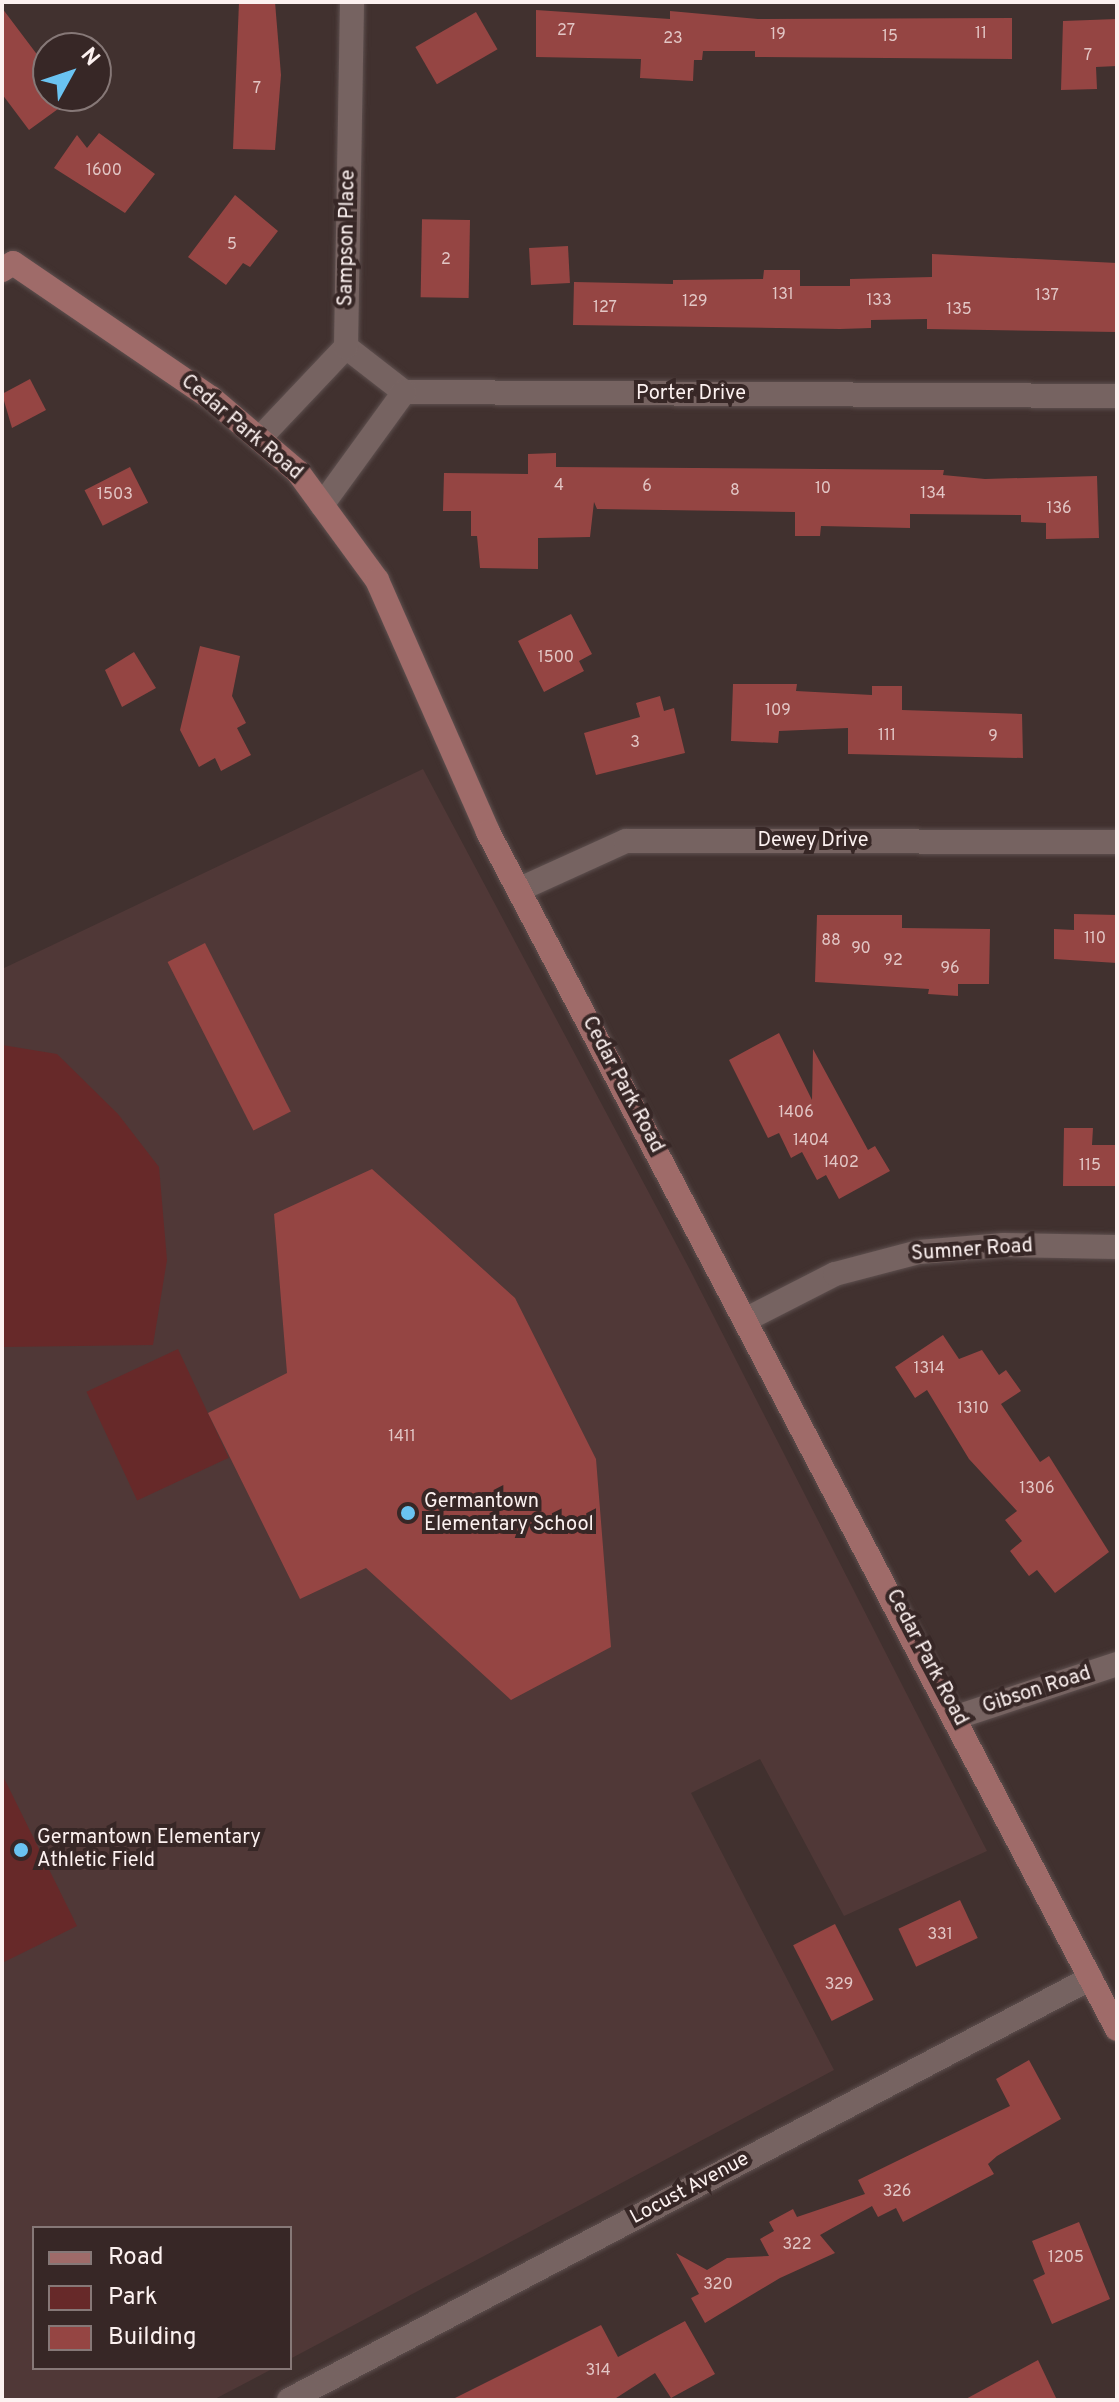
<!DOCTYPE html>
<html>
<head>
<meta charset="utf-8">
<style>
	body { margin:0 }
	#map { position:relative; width:1119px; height:2402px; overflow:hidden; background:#41312f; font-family:Overpass,sans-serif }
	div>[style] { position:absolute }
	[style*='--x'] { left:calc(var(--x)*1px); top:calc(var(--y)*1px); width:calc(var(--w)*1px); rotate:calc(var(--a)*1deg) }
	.built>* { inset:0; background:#503837 }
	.green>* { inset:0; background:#672929; transform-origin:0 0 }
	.building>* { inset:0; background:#954543; transform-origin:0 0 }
	.roads { filter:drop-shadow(0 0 2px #5e504f) drop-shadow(0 0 2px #5e504f) }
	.street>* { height:24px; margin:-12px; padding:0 12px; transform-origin:12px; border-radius:12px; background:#766361 }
	.secondary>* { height:24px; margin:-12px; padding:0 12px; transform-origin:12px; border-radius:12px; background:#9f6b69 }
	.dots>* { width:22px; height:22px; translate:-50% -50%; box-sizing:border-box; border:4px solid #372726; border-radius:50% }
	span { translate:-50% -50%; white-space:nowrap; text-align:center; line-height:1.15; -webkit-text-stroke:8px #372726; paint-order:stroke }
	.number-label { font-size:16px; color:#e2c6c5 }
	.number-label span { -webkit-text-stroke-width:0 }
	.street-label { font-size:20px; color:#fcf1f0 }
	.poi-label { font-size:20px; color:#fcf1f0 }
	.left { translate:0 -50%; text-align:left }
	.frame { position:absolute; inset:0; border:4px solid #fcf1f0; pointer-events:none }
	.legend { position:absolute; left:32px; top:2226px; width:260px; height:144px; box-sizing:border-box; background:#372726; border:2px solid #867877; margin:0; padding:10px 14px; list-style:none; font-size:24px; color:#fcf1f0 }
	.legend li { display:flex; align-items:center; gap:16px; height:40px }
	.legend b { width:40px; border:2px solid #867877 }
	.north { position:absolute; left:32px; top:32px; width:80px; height:80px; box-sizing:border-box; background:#372726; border:2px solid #867877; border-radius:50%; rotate:50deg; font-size:22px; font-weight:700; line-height:32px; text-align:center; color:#fcf1f0 }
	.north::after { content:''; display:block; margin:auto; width:28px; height:36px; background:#6ac3f1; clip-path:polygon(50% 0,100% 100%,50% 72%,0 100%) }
</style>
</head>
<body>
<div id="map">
	<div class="built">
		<div style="clip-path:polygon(423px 769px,689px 1268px,987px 1851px,844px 1916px,760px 1759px,691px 1793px,834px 2070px,290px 2359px,290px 2228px,34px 2228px,34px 2368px,274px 2368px,213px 2400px,2px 2400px,2px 969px)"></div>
	</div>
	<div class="green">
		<div style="clip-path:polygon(2px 1045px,57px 1054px,118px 1114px,159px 1167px,167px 1260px,153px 1345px,2px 1347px)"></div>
		<div style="left:178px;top:1349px;width:120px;height:101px;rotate:65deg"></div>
		<div style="clip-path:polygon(2px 1774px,77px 1926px,2px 1963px)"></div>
	</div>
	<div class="building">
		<div style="clip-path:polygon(239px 2px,275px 2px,281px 75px,275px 150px,233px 149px)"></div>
		<div style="clip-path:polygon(2px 8px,48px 69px,48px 96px,58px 109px,29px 130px,2px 94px)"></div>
		<div style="clip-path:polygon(536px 10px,670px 19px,670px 11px,758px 19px,1012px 18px,1012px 59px,755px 57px,755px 51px,703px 51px,702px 60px,694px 60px,693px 81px,640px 78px,641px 59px,536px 57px)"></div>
		<div style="left:476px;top:12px;width:43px;height:70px;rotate:60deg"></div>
		<div style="clip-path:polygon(1117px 19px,1117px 66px,1096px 67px,1097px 89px,1061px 90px,1063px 21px)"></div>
		<div style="clip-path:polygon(99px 133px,155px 174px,125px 213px,54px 168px,77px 135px,87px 148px)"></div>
		<div style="clip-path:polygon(235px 195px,278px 231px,250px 267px,243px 263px,226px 285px,188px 257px)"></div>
		<div style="left:470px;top:220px;width:78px;height:48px;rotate:91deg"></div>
		<div style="left:568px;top:246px;width:37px;height:39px;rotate:87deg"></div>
		<div style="clip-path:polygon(932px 254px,1117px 263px,1117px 332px,927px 329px,927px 319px,871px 320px,871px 328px,840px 329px,573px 325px,574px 282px,673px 284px,673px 280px,763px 279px,764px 270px,800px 270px,800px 286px,850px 286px,850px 279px,932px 277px)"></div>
		<div style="clip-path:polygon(30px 379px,46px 410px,12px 428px,2px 394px)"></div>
		<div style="clip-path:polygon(556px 453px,556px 467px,944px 470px,943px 475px,985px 479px,1097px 476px,1099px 538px,1046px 539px,1046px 523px,1021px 522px,1021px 515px,910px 514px,910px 528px,821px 526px,820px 536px,795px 536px,795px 512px,597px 509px,594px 502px,590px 537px,538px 538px,538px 569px,480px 568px,477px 536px,471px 536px,471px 511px,443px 511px,444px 473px,528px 474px,528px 454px)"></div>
		<div style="left:130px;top:467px;width:40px;height:51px;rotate:63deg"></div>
		<div style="clip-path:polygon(571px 614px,592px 654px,579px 661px,584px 671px,544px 692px,518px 641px)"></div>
		<div style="clip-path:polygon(200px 646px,240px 656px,232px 696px,246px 723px,237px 728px,251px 755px,221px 771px,215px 758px,199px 767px,180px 730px)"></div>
		<div style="clip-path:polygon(134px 652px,156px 688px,122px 707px,105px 670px)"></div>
		<div style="clip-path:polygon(733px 684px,797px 684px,796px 691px,872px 695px,872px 686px,902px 686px,902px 710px,1022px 714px,1023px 758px,848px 754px,848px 728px,779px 731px,778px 743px,731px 741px)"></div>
		<div style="clip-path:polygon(660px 696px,664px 711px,674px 708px,685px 753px,596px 775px,584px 733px,640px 717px,636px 703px)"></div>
		<div style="clip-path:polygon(1074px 914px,1117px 915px,1117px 963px,1054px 959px,1054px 929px,1074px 930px)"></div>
		<div style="clip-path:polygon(817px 915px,902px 915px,902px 928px,990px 929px,989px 984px,958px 984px,958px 996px,928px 994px,929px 989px,815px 982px)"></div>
		<div style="left:205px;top:943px;width:189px;height:42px;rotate:63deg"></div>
		<div style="clip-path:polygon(779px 1033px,812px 1100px,813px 1049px,868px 1150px,875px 1146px,890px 1171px,839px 1199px,826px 1175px,817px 1180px,802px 1152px,791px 1158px,779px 1133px,768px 1138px,729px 1060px)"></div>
		<div style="clip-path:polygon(1064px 1128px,1093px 1128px,1092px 1145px,1117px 1145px,1117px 1186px,1063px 1186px)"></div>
		<div style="clip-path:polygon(372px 1169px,515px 1298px,596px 1459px,611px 1647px,511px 1700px,366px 1568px,300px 1599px,208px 1413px,287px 1373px,274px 1214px)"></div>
		<div style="clip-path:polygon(943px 1335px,959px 1359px,982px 1350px,999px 1375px,1006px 1370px,1021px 1391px,1001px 1404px,1040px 1462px,1049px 1456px,1109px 1552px,1055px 1593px,1037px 1570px,1029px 1576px,1010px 1551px,1022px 1541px,1005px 1520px,1017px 1511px,969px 1459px,927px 1390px,915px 1398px,895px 1367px)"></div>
		<div style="left:960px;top:1900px;width:42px;height:68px;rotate:65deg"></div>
		<div style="left:835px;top:1924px;width:85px;height:47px;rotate:63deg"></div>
		<div style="clip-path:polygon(1029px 2060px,1061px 2119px,997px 2156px,988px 2164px,994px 2174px,903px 2222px,896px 2208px,878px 2217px,872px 2206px,820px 2235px,835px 2253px,780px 2278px,705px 2323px,691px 2298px,699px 2294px,676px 2253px,707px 2270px,727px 2258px,769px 2256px,760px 2239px,774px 2231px,769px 2222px,793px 2209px,797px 2217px,865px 2194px,858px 2180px,1010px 2106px,996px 2079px)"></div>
		<div style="clip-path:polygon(1079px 2222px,1110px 2299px,1052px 2324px,1033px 2280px,1045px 2274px,1032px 2241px)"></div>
		<div style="clip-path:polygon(685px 2321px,715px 2374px,671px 2398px,655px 2373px,613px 2400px,451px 2400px,601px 2325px,618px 2357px)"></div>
		<div style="clip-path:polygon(1038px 2360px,1057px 2400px,964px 2400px)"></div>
	</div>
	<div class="roads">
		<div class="street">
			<div style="--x:346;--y:347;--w:73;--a:37.8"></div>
			<div style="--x:404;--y:392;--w:713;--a:0.32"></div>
			<div style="--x:259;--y:439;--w:127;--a:-46.6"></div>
			<div style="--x:346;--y:347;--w:345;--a:-89"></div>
			<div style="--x:322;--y:505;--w:140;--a:-54"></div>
			<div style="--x:520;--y:889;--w:116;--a:-24.4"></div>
			<div style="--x:626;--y:841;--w:491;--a:0.1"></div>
			<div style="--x:745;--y:1320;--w:101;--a:-27.1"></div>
			<div style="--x:835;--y:1274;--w:87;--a:-14.7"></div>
			<div style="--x:919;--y:1252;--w:85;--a:-4.7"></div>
			<div style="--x:1004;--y:1245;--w:113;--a:1"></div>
			<div style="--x:957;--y:1717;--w:169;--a:-18.3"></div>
			<div style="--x:289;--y:2400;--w:906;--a:-27.75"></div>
		</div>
		<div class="secondary">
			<div style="--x:2;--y:270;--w:13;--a:-32"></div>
			<div style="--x:13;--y:263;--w:240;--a:34.3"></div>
			<div style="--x:211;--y:398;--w:114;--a:40.4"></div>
			<div style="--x:298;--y:472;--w:134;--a:53.8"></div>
			<div style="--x:377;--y:580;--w:275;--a:66.2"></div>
			<div style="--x:488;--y:832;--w:1352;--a:62.28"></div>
		</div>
	</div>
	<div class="dots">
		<div style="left:408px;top:1513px;background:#6ac3f1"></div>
		<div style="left:21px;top:1850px;background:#6ac3f1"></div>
	</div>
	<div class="number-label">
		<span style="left:566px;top:31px">27</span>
		<span style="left:981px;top:34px">11</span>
		<span style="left:778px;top:35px">19</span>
		<span style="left:890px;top:37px">15</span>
		<span style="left:673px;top:39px">23</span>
		<span style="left:1088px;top:56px">7</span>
		<span style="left:257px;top:89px">7</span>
		<span style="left:104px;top:171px">1600</span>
		<span style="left:232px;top:245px">5</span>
		<span style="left:446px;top:260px">2</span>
		<span style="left:783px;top:295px">131</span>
		<span style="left:1047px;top:296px">137</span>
		<span style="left:879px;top:301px">133</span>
		<span style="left:695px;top:302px">129</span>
		<span style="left:605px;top:308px">127</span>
		<span style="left:959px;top:310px">135</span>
		<span style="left:559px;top:486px">4</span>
		<span style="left:647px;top:487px">6</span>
		<span style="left:823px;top:489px">10</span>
		<span style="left:735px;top:491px">8</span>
		<span style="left:933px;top:494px">134</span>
		<span style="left:115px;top:495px">1503</span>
		<span style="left:1059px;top:509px">136</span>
		<span style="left:556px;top:658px">1500</span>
		<span style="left:778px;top:711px">109</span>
		<span style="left:887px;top:736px">111</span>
		<span style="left:993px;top:737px">9</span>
		<span style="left:635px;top:743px">3</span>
		<span style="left:1095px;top:939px">110</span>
		<span style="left:831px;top:941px">88</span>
		<span style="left:861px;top:949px">90</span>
		<span style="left:893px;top:961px">92</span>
		<span style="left:950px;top:969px">96</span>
		<span style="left:796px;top:1113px">1406</span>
		<span style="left:811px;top:1141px">1404</span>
		<span style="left:841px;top:1163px">1402</span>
		<span style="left:1090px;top:1166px">115</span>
		<span style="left:929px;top:1369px">1314</span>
		<span style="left:973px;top:1409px">1310</span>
		<span style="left:402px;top:1437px">1411</span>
		<span style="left:1037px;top:1489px">1306</span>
		<span style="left:940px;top:1935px">331</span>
		<span style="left:839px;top:1985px">329</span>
		<span style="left:897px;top:2192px">326</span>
		<span style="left:797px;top:2245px">322</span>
		<span style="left:1066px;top:2258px">1205</span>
		<span style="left:718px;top:2285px">320</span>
		<span style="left:598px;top:2371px">314</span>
	</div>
	<div class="street-label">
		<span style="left:348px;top:238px;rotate:-89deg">Sampson Place</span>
		<span style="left:691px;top:394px">Porter Drive</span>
		<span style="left:241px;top:428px;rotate:40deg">Cedar Park Road</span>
		<span style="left:813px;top:841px">Dewey Drive</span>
		<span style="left:622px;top:1085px;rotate:62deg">Cedar Park Road</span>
		<span style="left:972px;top:1251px;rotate:-4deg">Sumner Road</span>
		<span style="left:926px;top:1658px;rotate:62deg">Cedar Park Road</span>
		<span style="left:1037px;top:1691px;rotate:-18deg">Gibson Road</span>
		<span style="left:690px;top:2189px;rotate:-28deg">Locust Avenue</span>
	</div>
	<div class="poi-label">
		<span class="left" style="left:424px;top:1514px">Germantown<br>Elementary School</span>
		<span class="left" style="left:37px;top:1850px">Germantown Elementary<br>Athletic Field</span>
	</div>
	<div class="frame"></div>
	<ul class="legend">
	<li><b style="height:10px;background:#9f6b69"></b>Road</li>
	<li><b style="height:22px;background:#672929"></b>Park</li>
	<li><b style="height:22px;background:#954543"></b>Building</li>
	</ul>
	<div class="north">N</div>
</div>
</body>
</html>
